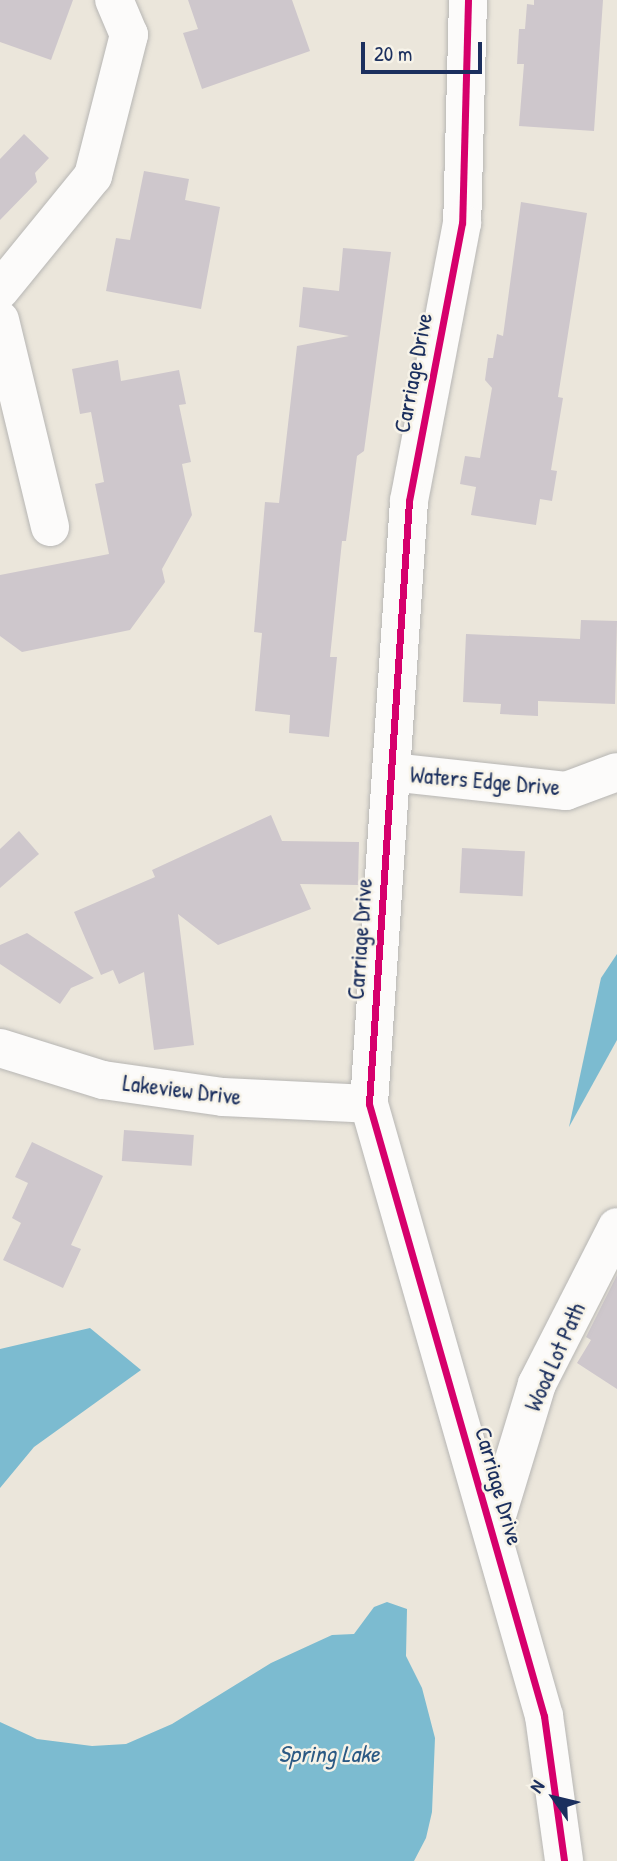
<!DOCTYPE html>
<html>
<head>
<meta charset="utf-8">
<style>
	body { margin:0 }
	#map { position:relative; width:617px; height:1861px; overflow:hidden; background:#ebe6db; font-family:"Patrick Hand",sans-serif }
	div>[style] { position:absolute }
	[style*='--x'] { left:calc(var(--x)*1px); top:calc(var(--y)*1px); width:calc(var(--w)*1px); rotate:calc(var(--a)*1deg) }
	.water>* { inset:0; background:#7cbbd0 }
	.building>* { inset:0; background:#cec7cc; transform-origin:0 0 }
	.roads { filter:drop-shadow(0 0 2px #b7b6b4) drop-shadow(0 0 2px #b7b6b4) }
	.minor>* { height:38px; margin:-19px; padding:0 19px; transform-origin:19px; border-radius:19px; background:#fcfbfa }
	.cycleway>* { height:7px; margin:-3.5px; padding:0 3.5px; transform-origin:3.5px; border-radius:3.5px; background:#d6006c }
	span { translate:-50% -50%; white-space:nowrap; text-align:center; line-height:1.15; -webkit-text-stroke:5px #f7f3e8; paint-order:stroke }
	.street-label { font-size:23px; color:#1b2f5e }
	.water-label { font-size:24px; color:#2c5a84; font-style:italic }
	.north { position:absolute; left:519px; top:1763px; width:70px; height:70px; -webkit-text-stroke:5px #f7f3e8; paint-order:stroke; rotate:304deg; font-size:19px; font-weight:700; line-height:28px; text-align:center; color:#1b2f5e }
	.north::after { content:''; display:block; margin:auto; width:24px; height:32px; background:#1b2f5e; clip-path:polygon(50% 0,100% 100%,50% 72%,0 100%) }
	.scale { position:absolute; left:361px; top:42px; width:121px; height:32px; box-sizing:border-box; border:4px solid #1b2f5e; border-top:0; padding-left:9px; font-size:21px; line-height:24px; white-space:nowrap; color:#1b2f5e; -webkit-text-stroke:5px #f7f3e8; paint-order:stroke }
</style>
</head>
<body>
<div id="map">
	<div class="water">
		<div style="clip-path:polygon(617px 954px,617px 1040px,569px 1127px,601px 978px)"></div>
		<div style="clip-path:polygon(90px 1328px,141px 1370px,34px 1447px,0 1488px,0 1349px)"></div>
		<div style="clip-path:polygon(387px 1602px,407px 1609px,406px 1656px,422px 1688px,435px 1738px,432px 1812px,426px 1838px,414px 1861px,0 1861px,0 1722px,37px 1739px,92px 1746px,126px 1744px,172px 1724px,271px 1663px,332px 1635px,354px 1634px,374px 1607px)"></div>
	</div>
	<div class="building">
		<div style="clip-path:polygon(0 0,73px 0,51px 60px,0 42px)"></div>
		<div style="clip-path:polygon(188px 0,292px 0,310px 51px,202px 89px,183px 33px,198px 29px)"></div>
		<div style="clip-path:polygon(534px 0,603px 0,594px 131px,519px 126px,524px 64px,517px 64px,519px 29px,525px 29px,527px 4px,534px 5px)"></div>
		<div style="clip-path:polygon(24px 134px,49px 158px,35px 173px,37px 182px,0 220px,0 159px)"></div>
		<div style="clip-path:polygon(144px 171px,189px 179px,185px 200px,220px 207px,201px 309px,106px 291px,116px 238px,130px 240px)"></div>
		<div style="clip-path:polygon(521px 202px,587px 213px,558px 397px,563px 398px,551px 470px,557px 471px,552px 501px,540px 499px,536px 525px,471px 515px,476px 487px,460px 484px,465px 456px,480px 458px,492px 388px,485px 380px,488px 358px,493px 358px,497px 334px,503px 336px)"></div>
		<div style="clip-path:polygon(343px 248px,391px 252px,364px 451px,357px 456px,346px 541px,342px 541px,330px 657px,337px 657px,329px 737px,289px 733px,290px 715px,255px 711px,262px 633px,254px 632px,265px 502px,279px 503px,297px 346px,349px 336px,299px 327px,303px 287px,339px 291px)"></div>
		<div style="clip-path:polygon(118px 360px,121px 381px,179px 370px,186px 404px,179px 405px,191px 462px,182px 464px,192px 515px,162px 569px,165px 582px,130px 630px,22px 652px,0 636px,0 575px,109px 554px,95px 484px,104px 482px,91px 412px,80px 414px,72px 369px)"></div>
		<div style="clip-path:polygon(581px 620px,617px 621px,615px 704px,538px 701px,538px 716px,500px 714px,501px 704px,463px 702px,466px 634px,580px 639px)"></div>
		<div style="clip-path:polygon(271px 815px,282px 841px,359px 842px,358px 885px,300px 884px,311px 909px,218px 945px,178px 914px,194px 1045px,154px 1050px,144px 972px,119px 984px,113px 970px,101px 975px,74px 912px,155px 877px,152px 870px)"></div>
		<div style="clip-path:polygon(19px 831px,39px 854px,0 888px,0 849px)"></div>
		<div style="left:462px;top:848px;width:63px;height:45px;rotate:3deg"></div>
		<div style="clip-path:polygon(27px 933px,94px 978px,71px 988px,60px 1004px,0 964px,0 945px)"></div>
		<div style="left:124px;top:1130px;width:70px;height:31px;rotate:4deg"></div>
		<div style="clip-path:polygon(32px 1142px,103px 1176px,71px 1245px,81px 1249px,63px 1288px,3px 1260px,21px 1223px,12px 1218px,28px 1183px,15px 1177px)"></div>
		<div style="clip-path:polygon(617px 1275px,617px 1389px,577px 1363px,591px 1340px,586px 1337px)"></div>
	</div>
	<div class="roads">
		<div class="minor">
			<div style="--x:468;--y:0;--w:223;--a:91.5"></div>
			<div style="--x:462;--y:223;--w:283;--a:100.8"></div>
			<div style="--x:409;--y:501;--w:604;--a:93.8"></div>
			<div style="--x:369;--y:1104;--w:637;--a:74.04"></div>
			<div style="--x:544;--y:1716;--w:146;--a:82.1"></div>
			<div style="--x:0;--y:290;--w:147;--a:-50.8"></div>
			<div style="--x:93;--y:176;--w:146;--a:-75.7"></div>
			<div style="--x:129;--y:35;--w:38;--a:-113"></div>
			<div style="--x:0;--y:320;--w:213;--a:76.4"></div>
			<div style="--x:391;--y:772;--w:176;--a:6.2"></div>
			<div style="--x:566;--y:791;--w:54;--a:-20.4"></div>
			<div style="--x:0;--y:1048;--w:108;--a:17.3"></div>
			<div style="--x:103;--y:1080;--w:121;--a:8.1"></div>
			<div style="--x:223;--y:1097;--w:146;--a:2.7"></div>
			<div style="--x:492;--y:1532;--w:155;--a:-73.1"></div>
			<div style="--x:537;--y:1384;--w:176;--a:-63"></div>
		</div>
	</div>
	<div class="cycleway">
		<div style="--x:468;--y:0;--w:223;--a:91.5"></div>
		<div style="--x:462;--y:223;--w:283;--a:100.8"></div>
		<div style="--x:409;--y:501;--w:604;--a:93.8"></div>
		<div style="--x:369;--y:1104;--w:637;--a:74.04"></div>
		<div style="--x:544;--y:1716;--w:146;--a:82.1"></div>
	</div>
	<div class="street-label">
		<span style="left:413px;top:373px;rotate:-79deg">Carriage Drive</span>
		<span style="left:485px;top:781px;rotate:5deg">Waters Edge Drive</span>
		<span style="left:360px;top:939px;rotate:-86deg">Carriage Drive</span>
		<span style="left:182px;top:1090px;rotate:7deg">Lakeview Drive</span>
		<span style="left:555px;top:1357px;rotate:-66deg">Wood Lot Path</span>
		<span style="left:499px;top:1486px;rotate:74deg">Carriage Drive</span>
	</div>
	<div class="water-label">
		<span style="left:329px;top:1754px">Spring Lake</span>
	</div>
	<div class="north">N</div>
	<div class="scale">20 m</div>
</div>
</body>
</html>
